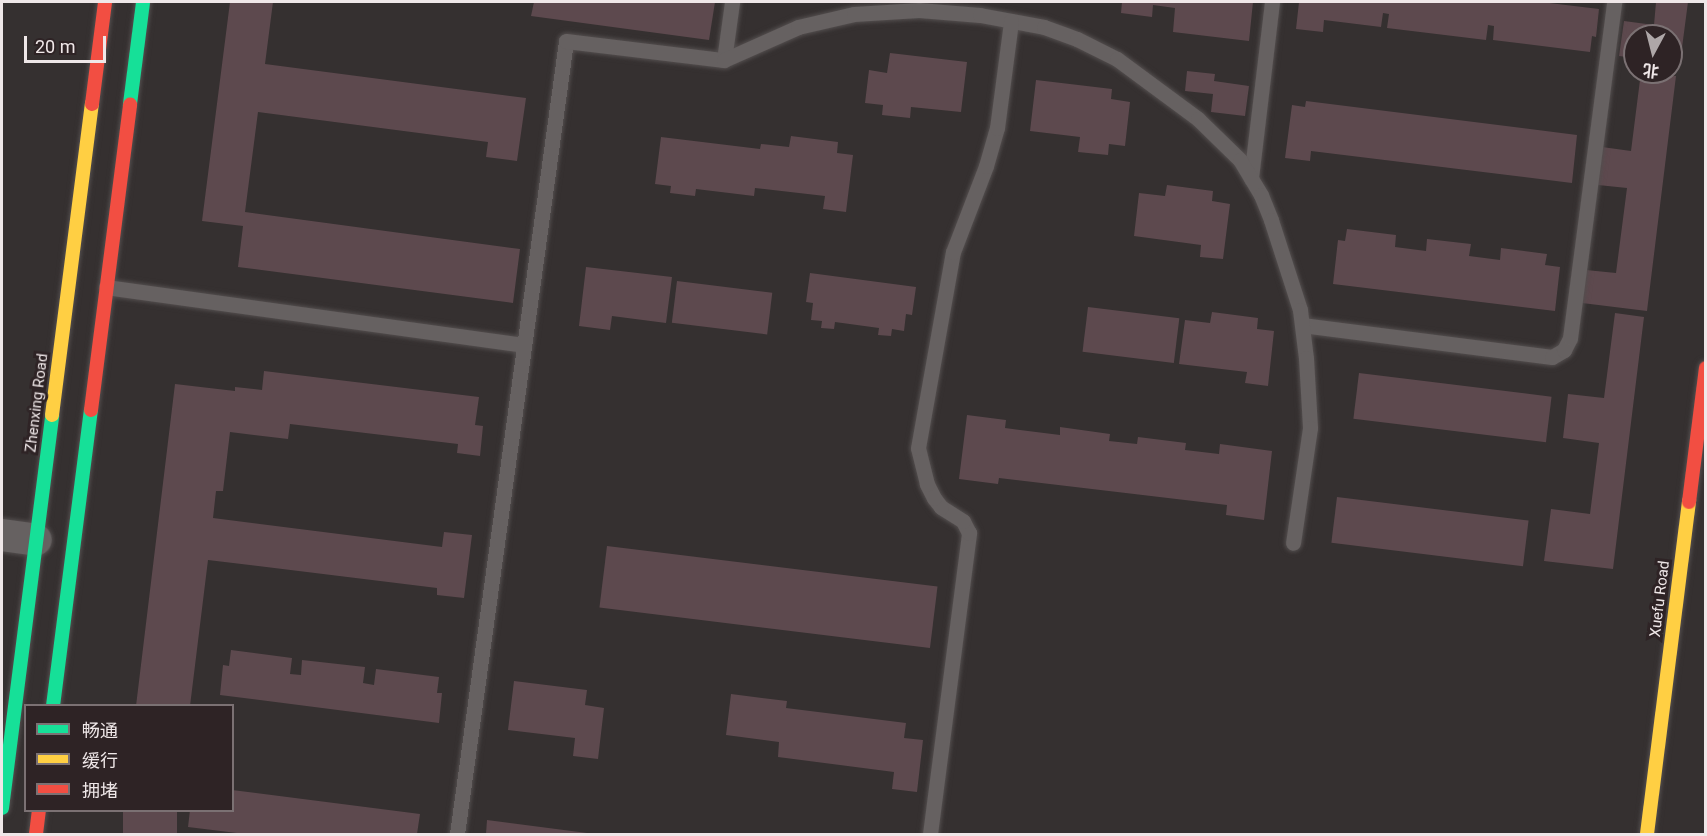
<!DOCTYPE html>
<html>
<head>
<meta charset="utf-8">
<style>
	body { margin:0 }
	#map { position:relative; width:1707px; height:836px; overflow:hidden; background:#353030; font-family:Roboto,"Noto Sans SC",sans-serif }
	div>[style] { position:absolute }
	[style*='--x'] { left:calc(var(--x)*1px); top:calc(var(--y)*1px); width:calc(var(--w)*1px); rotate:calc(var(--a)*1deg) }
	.building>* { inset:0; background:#5d494e; transform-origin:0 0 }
	.roads { filter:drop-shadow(0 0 2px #534e4e) drop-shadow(0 0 2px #534e4e) }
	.lane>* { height:15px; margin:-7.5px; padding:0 7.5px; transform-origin:7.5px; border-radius:7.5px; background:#666161 }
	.street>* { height:32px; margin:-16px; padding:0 16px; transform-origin:16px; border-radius:16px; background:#666161 }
	.fast>* { height:14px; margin:-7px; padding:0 7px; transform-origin:7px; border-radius:7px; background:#16e098 }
	.slow>* { height:14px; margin:-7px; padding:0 7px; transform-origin:7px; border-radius:7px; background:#ffcf43 }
	.jam>* { height:14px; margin:-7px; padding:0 7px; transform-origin:7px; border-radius:7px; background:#f24e42 }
	span { translate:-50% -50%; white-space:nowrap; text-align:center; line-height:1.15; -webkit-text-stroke:6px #2e2325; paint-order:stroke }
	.street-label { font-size:15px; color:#efe7e8 }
	.frame { position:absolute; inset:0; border:3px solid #efe7e8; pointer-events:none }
	.legend { position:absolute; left:24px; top:704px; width:210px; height:108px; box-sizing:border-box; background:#2e2325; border:2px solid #7b7173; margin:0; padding:8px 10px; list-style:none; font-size:18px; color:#efe7e8 }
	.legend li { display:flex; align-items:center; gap:12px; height:30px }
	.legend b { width:30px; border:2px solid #7b7173 }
	.north { position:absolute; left:1623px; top:24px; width:60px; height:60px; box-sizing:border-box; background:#2e2325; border:2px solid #7b7173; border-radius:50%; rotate:187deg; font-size:16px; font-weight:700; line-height:24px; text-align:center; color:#efe7e8 }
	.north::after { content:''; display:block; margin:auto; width:21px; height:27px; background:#aea7a8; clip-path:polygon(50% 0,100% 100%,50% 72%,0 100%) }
	.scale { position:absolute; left:24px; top:36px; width:82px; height:27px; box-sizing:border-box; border:3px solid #efe7e8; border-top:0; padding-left:8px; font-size:18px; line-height:21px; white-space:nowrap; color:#efe7e8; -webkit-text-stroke:4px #2e2325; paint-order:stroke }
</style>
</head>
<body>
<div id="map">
	<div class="building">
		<div style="clip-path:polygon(230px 2px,273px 2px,265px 64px,526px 98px,517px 161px,486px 157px,488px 142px,258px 112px,245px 212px,520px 249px,513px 303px,238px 267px,243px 226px,202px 221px)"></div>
		<div style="clip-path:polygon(534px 2px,715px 2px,709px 40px,531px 16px)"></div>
		<div style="clip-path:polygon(1122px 2px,1253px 2px,1249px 41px,1173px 32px,1175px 8px,1153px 5px,1152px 17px,1121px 13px)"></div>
		<div style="clip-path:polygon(1299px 2px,1541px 2px,1599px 9px,1596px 37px,1592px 36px,1590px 52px,1493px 40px,1494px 26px,1488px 25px,1486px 40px,1387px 28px,1389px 14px,1383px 13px,1381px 27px,1324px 20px,1323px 32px,1296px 29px)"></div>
		<div style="clip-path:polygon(1656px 2px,1688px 2px,1680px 63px,1671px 62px,1671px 36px,1635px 36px,1635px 58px,1619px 56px,1624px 21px,1654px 25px)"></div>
		<div style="clip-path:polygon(890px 53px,967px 62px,961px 112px,911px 107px,910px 118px,882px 115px,883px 105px,865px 103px,869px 70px,887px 73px)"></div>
		<div style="clip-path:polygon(1187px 71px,1215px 74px,1214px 81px,1249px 86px,1245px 116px,1211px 112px,1213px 94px,1185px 91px)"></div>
		<div style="clip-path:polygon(1641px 72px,1676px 76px,1647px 311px,1582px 303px,1586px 270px,1616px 273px,1627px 188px,1598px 185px,1602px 147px,1631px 151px)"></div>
		<div style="clip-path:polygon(1036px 80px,1112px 89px,1111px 99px,1130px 102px,1125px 146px,1109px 144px,1108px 155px,1078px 152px,1080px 137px,1030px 131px)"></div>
		<div style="clip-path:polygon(1306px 101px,1577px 135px,1572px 183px,1311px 151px,1310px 161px,1285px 158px,1292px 105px,1305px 107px)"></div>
		<div style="clip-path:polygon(791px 136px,838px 142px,837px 153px,853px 155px,846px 212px,823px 209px,825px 196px,755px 188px,754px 196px,696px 189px,695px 196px,670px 193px,671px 186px,655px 184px,661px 137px,760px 149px,761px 144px,789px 147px)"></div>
		<div style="clip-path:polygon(1167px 185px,1213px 191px,1212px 201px,1230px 204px,1223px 259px,1200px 257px,1201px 245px,1134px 236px,1139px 193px,1165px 196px)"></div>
		<div style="clip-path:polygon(1347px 229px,1396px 235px,1395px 247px,1426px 251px,1427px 239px,1471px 244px,1469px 256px,1500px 260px,1501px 248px,1547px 254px,1545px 265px,1560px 267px,1555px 311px,1333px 284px,1338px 240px,1345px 241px)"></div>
		<div style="clip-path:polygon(586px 267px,672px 277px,666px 323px,612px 316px,610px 330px,579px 326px)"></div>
		<div style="clip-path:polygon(810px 273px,916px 287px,912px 315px,906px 314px,904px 331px,892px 329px,891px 336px,878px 335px,879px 328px,835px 322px,834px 329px,821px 328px,822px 321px,811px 320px,813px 303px,806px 302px)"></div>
		<div style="left:677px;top:281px;width:96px;height:42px;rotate:7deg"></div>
		<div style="left:1088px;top:307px;width:92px;height:45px;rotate:7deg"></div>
		<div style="clip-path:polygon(1212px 312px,1258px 318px,1257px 329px,1274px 331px,1268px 386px,1245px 383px,1247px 372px,1179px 364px,1185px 320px,1210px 323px)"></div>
		<div style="clip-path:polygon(1615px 313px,1644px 317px,1613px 569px,1544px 561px,1551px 509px,1590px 514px,1599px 443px,1563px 438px,1568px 394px,1604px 398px)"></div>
		<div style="clip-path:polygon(264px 371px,479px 397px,475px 425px,483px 426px,480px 456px,457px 453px,458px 444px,290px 424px,288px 439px,230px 432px,223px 491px,216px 491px,213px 518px,442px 547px,444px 532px,472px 535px,464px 598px,437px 595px,437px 588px,208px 560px,190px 706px,136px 706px,175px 384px,235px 391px,235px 387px,262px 390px)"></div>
		<div style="left:1359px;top:373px;width:194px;height:46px;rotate:7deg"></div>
		<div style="clip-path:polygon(967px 415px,1006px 420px,1005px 428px,1060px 435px,1060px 427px,1110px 434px,1109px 441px,1137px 444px,1138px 437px,1186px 443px,1185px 450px,1219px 454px,1220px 444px,1272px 451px,1264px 520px,1226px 515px,1227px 505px,999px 478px,998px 484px,959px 479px)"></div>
		<div style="left:1337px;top:497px;width:193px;height:46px;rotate:7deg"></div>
		<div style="left:607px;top:546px;width:333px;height:62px;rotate:7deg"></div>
		<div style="clip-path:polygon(231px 650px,292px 658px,290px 674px,301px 675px,302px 660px,365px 667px,363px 683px,374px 685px,376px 669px,439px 677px,437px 693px,442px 693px,439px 723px,220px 695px,223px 665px,229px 666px)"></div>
		<div style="clip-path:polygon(514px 681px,587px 690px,585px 705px,604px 708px,598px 759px,573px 756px,575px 738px,508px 730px)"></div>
		<div style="clip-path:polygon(731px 694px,787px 701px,786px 708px,906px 723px,904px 738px,923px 740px,917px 792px,892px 789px,894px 772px,778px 757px,779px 742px,726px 735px)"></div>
		<div style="clip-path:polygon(232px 790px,420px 814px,417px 834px,245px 834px,188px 827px,190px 810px,232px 810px)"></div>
		<div style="left:123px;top:810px;width:54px;height:24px"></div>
		<div style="clip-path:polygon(487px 820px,587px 833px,587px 834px,486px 834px)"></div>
	</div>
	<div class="roads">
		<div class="lane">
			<div style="--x:724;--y:60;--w:59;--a:-82.1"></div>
			<div style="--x:1251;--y:178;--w:177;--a:-83.2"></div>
			<div style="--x:106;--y:287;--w:421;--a:7.9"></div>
			<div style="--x:1302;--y:325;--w:252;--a:7.3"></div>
			<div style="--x:1552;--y:357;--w:14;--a:-30"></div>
			<div style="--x:1564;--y:350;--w:13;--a:-63"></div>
			<div style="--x:1570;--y:338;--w:339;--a:-82.5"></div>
			<div style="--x:457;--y:834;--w:800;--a:-82.17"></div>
			<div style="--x:566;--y:41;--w:159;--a:6.9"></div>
			<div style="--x:724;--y:60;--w:81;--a:-24"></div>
			<div style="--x:798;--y:27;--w:57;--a:-13.1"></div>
			<div style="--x:854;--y:14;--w:65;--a:-3.5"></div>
			<div style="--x:919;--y:10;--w:61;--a:4.7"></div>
			<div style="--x:980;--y:15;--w:65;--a:10.6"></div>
			<div style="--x:1044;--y:27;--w:35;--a:20"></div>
			<div style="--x:1077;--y:39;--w:45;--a:26.6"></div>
			<div style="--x:1117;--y:59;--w:101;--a:36.5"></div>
			<div style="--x:1198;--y:119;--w:59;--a:44.3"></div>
			<div style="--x:1240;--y:160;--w:41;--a:59"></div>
			<div style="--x:1261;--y:195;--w:27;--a:68"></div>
			<div style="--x:1271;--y:220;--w:95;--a:72.1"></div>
			<div style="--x:1300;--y:310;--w:48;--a:82.9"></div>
			<div style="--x:1306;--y:358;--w:70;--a:86.7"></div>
			<div style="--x:1310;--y:428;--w:116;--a:98.4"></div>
			<div style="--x:930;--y:834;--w:304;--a:-82.6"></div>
			<div style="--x:969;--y:533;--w:13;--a:-117"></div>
			<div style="--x:963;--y:521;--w:26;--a:-148"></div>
			<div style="--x:941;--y:507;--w:11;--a:-128"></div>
			<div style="--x:934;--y:498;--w:16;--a:-117"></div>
			<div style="--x:927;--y:484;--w:37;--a:-104"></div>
			<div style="--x:918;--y:448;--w:199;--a:-79.9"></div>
			<div style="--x:953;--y:252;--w:92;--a:-69"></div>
			<div style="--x:986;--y:166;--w:40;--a:-74"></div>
			<div style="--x:997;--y:128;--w:108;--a:-82.5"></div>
		</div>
		<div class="street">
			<div style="--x:2;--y:535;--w:34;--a:8"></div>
		</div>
		<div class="fast">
			<div style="--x:130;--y:104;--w:103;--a:-82.7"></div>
			<div style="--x:53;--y:706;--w:298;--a:-82.7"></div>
			<div style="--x:2;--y:808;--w:396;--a:-82.7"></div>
		</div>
		<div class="slow">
			<div style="--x:52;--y:415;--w:314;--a:-82.7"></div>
			<div style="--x:1647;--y:834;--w:335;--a:-82.8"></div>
		</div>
		<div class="jam">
			<div style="--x:92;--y:104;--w:103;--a:-82.7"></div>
			<div style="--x:91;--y:410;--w:308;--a:-82.7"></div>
			<div style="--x:1689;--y:502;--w:135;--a:-82.8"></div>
			<div style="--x:36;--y:834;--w:24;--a:-83"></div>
		</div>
	</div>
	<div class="street-label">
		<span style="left:37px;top:403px;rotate:-83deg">Zhenxing Road</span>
		<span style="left:1660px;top:599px;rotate:-83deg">Xuefu Road</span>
	</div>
	<div class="frame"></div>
	<ul class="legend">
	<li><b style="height:8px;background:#16e098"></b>畅通</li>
	<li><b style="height:8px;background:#ffcf43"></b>缓行</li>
	<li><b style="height:8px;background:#f24e42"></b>拥堵</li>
	</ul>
	<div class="north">北</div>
	<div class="scale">20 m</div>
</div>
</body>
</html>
